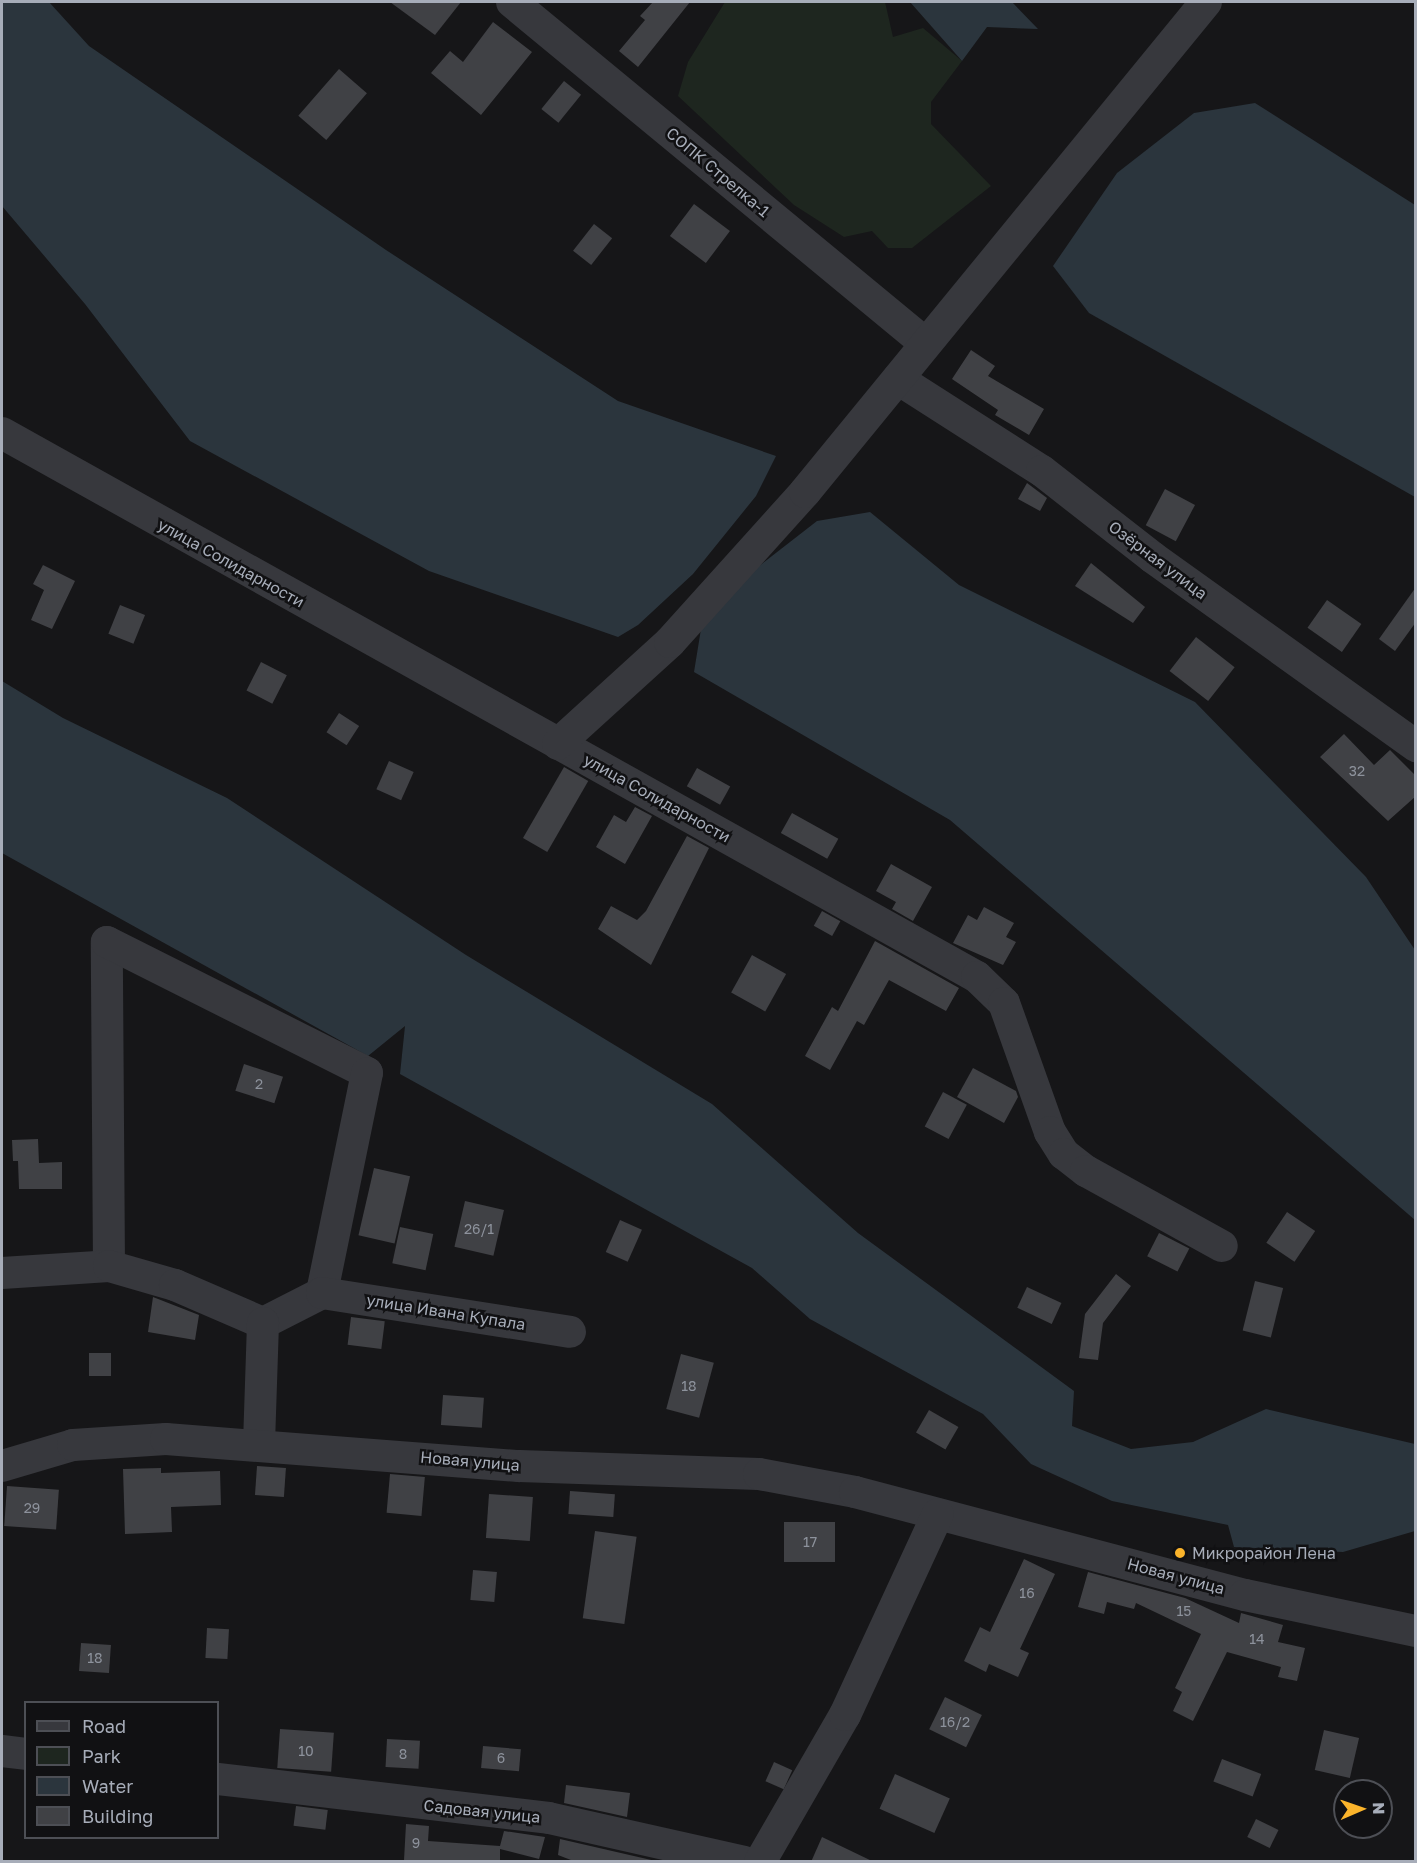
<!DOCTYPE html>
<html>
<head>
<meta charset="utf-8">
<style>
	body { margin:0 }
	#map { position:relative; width:1417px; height:1863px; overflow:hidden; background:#161618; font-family:"Golos Text",sans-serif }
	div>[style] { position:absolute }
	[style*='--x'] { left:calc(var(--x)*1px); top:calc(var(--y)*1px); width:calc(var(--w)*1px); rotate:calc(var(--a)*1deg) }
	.green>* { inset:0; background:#1e261f }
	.water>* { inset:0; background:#2b353d }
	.building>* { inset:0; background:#404145; transform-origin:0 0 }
	.minor>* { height:32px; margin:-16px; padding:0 16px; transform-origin:16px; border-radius:16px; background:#37383d }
	.dots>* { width:16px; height:16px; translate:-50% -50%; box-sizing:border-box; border:3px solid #111113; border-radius:50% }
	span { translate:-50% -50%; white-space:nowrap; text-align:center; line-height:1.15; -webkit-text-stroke:5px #111113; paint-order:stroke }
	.number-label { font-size:14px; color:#8d929c }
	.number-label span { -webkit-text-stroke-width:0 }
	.street-label { font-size:16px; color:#a7adb9 }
	.poi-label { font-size:16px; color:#a7adb9 }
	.left { translate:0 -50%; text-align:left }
	.frame { position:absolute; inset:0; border:3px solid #a7adb9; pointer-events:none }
	.legend { position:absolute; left:24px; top:1701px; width:195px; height:138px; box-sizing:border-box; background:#111113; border:2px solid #4d4f55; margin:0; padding:8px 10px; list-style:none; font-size:18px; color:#a7adb9 }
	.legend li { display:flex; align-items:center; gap:12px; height:30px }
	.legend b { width:30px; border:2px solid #4d4f55 }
	.north { position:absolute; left:1333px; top:1779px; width:60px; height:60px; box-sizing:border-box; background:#111113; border:2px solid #4d4f55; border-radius:50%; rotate:88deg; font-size:16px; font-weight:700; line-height:24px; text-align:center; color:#a7adb9 }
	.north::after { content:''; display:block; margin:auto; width:21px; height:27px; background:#fbb42b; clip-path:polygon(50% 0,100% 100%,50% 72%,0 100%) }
</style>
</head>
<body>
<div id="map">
	<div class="green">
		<div style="clip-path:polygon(725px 2px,885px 2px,893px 37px,923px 28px,962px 61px,931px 102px,931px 124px,991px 186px,912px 248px,888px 248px,872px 231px,844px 237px,794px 205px,678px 96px,688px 62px)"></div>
	</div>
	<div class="water">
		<div style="clip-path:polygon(2px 2px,49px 2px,89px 46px,386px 250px,618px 401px,776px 456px,756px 496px,693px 574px,638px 625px,618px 637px,429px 571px,190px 441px,85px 304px,2px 206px)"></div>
		<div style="clip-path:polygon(910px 2px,1012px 2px,1038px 29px,987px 27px,962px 61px)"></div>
		<div style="clip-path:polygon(1255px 103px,1415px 205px,1415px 497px,1089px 313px,1053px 266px,1117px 173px,1194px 113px)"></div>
		<div style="clip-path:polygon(870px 512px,959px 585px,1195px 702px,1366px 877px,1415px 950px,1415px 1220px,950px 820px,694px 672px,701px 629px,754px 570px,817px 521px)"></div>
		<div style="clip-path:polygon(2px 681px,63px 718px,227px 798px,466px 955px,712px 1104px,858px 1233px,1074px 1391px,1072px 1426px,1131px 1449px,1193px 1442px,1266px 1409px,1415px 1444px,1415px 1531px,1343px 1552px,1234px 1547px,1228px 1525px,1112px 1501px,1031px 1464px,983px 1414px,810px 1319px,752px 1268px,400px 1074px,405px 1026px,368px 1056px,2px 853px)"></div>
	</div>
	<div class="building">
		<div style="clip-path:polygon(390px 2px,461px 2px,435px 35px)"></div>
		<div style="clip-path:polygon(653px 2px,690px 2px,638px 67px,619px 51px,645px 20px,640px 16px)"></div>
		<div style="clip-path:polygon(493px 22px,532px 52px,481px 115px,431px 73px,450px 51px,463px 62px)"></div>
		<div style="left:339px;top:69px;width:37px;height:62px;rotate:41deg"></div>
		<div style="left:564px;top:81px;width:22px;height:36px;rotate:39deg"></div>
		<div style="left:694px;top:204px;width:45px;height:40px;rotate:37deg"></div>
		<div style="left:594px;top:224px;width:23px;height:34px;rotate:38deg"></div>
		<div style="clip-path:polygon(971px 350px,995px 366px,988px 376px,1044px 409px,1029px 435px,995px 415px,998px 410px,952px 379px)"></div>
		<div style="clip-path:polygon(1027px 483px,1047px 498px,1040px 511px,1018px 499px)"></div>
		<div style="left:1165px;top:489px;width:34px;height:41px;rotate:28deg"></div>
		<div style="clip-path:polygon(1091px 563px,1145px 607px,1133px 623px,1075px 586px)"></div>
		<div style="clip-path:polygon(43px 565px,75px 581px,52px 629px,31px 620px,44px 590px,33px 584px)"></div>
		<div style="clip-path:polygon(1416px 587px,1416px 622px,1395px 651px,1379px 639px)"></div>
		<div style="left:1327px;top:600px;width:42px;height:34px;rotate:35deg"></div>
		<div style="left:120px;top:605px;width:27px;height:31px;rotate:22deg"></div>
		<div style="left:1196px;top:637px;width:49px;height:43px;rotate:38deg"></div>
		<div style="left:261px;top:662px;width:29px;height:32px;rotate:27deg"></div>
		<div style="left:339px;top:713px;width:24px;height:23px;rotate:33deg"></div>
		<div style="clip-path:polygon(1344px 734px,1374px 765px,1390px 750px,1416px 776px,1416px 796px,1388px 821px,1320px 757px)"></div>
		<div style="left:389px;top:761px;width:27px;height:31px;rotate:24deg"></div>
		<div style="left:564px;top:767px;width:28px;height:82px;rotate:30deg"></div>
		<div style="left:697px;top:768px;width:38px;height:21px;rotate:29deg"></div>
		<div style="clip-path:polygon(635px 807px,652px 816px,625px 864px,596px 847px,614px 815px,626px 822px)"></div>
		<div style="left:792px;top:813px;width:53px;height:23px;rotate:29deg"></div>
		<div style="clip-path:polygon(687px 836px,709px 848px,651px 965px,598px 929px,611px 906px,637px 920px,646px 911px)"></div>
		<div style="clip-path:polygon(891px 864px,932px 887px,913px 921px,892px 909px,896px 902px,876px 891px)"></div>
		<div style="clip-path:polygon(984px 907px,1014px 923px,1006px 937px,1016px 942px,1003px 965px,953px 943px,968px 915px,977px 920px)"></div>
		<div style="left:822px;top:911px;width:21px;height:17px;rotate:29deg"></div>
		<div style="clip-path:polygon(875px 941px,959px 988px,946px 1011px,889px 980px,864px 1025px,857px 1021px,830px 1070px,805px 1056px,832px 1007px,838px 1011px)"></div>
		<div style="left:752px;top:955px;width:39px;height:43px;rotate:29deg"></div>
		<div style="left:244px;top:1064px;width:41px;height:28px;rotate:18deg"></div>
		<div style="clip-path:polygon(973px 1068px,1016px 1091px,1018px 1097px,1004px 1123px,957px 1097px)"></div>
		<div style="left:943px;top:1092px;width:27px;height:39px;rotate:28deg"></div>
		<div style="clip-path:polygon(38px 1139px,39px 1163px,62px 1162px,62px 1189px,19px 1189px,18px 1161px,13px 1161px,12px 1140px)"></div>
		<div style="left:374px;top:1168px;width:37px;height:69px;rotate:13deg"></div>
		<div style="left:465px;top:1201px;width:40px;height:47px;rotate:13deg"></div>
		<div style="left:1287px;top:1212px;width:34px;height:37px;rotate:34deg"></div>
		<div style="left:620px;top:1220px;width:24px;height:35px;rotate:24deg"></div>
		<div style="left:400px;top:1227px;width:34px;height:37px;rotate:12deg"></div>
		<div style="left:1159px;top:1233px;width:34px;height:26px;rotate:27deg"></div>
		<div style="clip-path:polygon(1116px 1274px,1131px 1286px,1103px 1323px,1098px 1360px,1079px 1358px,1085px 1314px)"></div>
		<div style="left:1255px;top:1281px;width:29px;height:51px;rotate:14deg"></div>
		<div style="left:1027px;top:1287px;width:38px;height:23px;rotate:25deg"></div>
		<div style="clip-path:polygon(153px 1297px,199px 1315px,195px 1340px,148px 1332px)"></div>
		<div style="left:351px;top:1317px;width:34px;height:28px;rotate:7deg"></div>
		<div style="left:111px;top:1353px;width:23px;height:22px;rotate:90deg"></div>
		<div style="left:681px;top:1354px;width:34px;height:57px;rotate:15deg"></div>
		<div style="left:443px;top:1395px;width:41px;height:30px;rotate:4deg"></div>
		<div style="left:929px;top:1410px;width:34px;height:26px;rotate:30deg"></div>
		<div style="left:257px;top:1466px;width:29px;height:29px;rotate:4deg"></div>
		<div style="clip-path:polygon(161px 1468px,161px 1473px,220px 1471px,221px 1505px,171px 1507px,172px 1532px,125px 1534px,123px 1469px)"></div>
		<div style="left:390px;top:1474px;width:35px;height:39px;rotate:5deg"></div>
		<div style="left:7px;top:1486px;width:52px;height:40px;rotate:4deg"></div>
		<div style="left:570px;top:1491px;width:45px;height:23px;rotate:4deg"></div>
		<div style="left:489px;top:1494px;width:44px;height:44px;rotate:4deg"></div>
		<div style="left:784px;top:1522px;width:51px;height:40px"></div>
		<div style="left:595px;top:1531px;width:42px;height:88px;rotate:8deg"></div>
		<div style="clip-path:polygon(1024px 1559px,1055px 1574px,1020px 1649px,1029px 1653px,1018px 1677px,989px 1664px,986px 1672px,964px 1661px,980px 1627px,990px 1632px)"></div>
		<div style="left:473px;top:1570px;width:24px;height:30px;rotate:5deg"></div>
		<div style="clip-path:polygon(1088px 1572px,1185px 1598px,1239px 1623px,1241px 1613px,1283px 1625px,1278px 1642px,1305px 1648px,1297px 1681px,1278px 1677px,1281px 1667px,1227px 1652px,1193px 1721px,1173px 1711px,1182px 1692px,1175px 1688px,1201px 1634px,1136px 1603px,1134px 1609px,1107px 1602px,1104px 1614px,1078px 1607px)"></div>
		<div style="left:207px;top:1628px;width:22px;height:30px;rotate:3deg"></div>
		<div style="left:81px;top:1643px;width:30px;height:28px;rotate:4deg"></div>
		<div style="left:945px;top:1697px;width:41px;height:36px;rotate:26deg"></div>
		<div style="left:280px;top:1729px;width:54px;height:39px;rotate:4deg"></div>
		<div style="left:1324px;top:1730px;width:36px;height:41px;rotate:13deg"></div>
		<div style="left:387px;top:1739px;width:33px;height:28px;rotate:3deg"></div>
		<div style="left:483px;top:1746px;width:38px;height:22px;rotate:5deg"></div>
		<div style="left:1222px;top:1759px;width:42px;height:24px;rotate:21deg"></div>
		<div style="left:774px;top:1762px;width:20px;height:21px;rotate:24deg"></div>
		<div style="left:895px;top:1774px;width:60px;height:38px;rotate:24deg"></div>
		<div style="clip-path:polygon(566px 1785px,630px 1793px,627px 1817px,564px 1803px)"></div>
		<div style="left:296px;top:1806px;width:32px;height:20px;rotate:7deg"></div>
		<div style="left:1256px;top:1819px;width:25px;height:20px;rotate:26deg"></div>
		<div style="clip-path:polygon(406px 1824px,429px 1826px,428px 1841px,500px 1846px,504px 1831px,545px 1837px,539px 1859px,500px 1849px,500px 1862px,404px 1860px)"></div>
		<div style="clip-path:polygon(822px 1837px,874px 1862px,811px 1862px)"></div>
		<div style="clip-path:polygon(560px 1839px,660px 1862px,576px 1862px,558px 1855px)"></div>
	</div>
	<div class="minor">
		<div style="--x:512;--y:2;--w:536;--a:39.55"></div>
		<div style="--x:898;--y:379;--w:171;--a:32.6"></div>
		<div style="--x:1042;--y:471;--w:140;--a:38"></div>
		<div style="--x:1152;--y:557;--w:325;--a:35.6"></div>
		<div style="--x:2;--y:433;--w:1116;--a:29.16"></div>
		<div style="--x:977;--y:977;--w:37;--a:44"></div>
		<div style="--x:1004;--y:1003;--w:137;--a:70.4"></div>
		<div style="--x:1050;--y:1132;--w:26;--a:58"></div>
		<div style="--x:1064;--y:1154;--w:28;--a:38"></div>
		<div style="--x:1086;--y:1171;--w:155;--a:28.9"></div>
		<div style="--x:558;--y:744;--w:151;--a:-42.3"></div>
		<div style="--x:670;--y:642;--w:202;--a:-48"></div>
		<div style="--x:805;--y:492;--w:633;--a:-50.7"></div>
		<div style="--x:109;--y:1266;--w:324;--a:-90.4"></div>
		<div style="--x:107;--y:942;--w:291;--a:26.7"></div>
		<div style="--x:367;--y:1073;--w:225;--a:101.6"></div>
		<div style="--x:322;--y:1293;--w:66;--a:153"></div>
		<div style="--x:2;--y:1273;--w:107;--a:-3.7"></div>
		<div style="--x:109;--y:1266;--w:69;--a:16.1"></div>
		<div style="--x:175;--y:1285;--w:96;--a:23.4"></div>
		<div style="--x:263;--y:1323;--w:120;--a:91.9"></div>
		<div style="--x:322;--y:1293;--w:251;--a:8.9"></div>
		<div style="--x:2;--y:1466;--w:74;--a:-16.5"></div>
		<div style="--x:73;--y:1445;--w:93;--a:-3.7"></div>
		<div style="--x:166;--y:1439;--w:354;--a:4.4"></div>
		<div style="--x:519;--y:1466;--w:240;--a:1.9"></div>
		<div style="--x:759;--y:1474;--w:98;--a:10.6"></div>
		<div style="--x:855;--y:1492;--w:403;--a:14.8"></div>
		<div style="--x:1245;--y:1595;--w:175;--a:11.9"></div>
		<div style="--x:2;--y:1751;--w:24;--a:7"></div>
		<div style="--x:218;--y:1779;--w:333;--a:6.7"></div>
		<div style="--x:549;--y:1818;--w:200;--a:12.7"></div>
		<div style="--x:760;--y:1862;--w:170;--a:-60"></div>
		<div style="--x:845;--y:1715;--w:221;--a:-65.2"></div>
	</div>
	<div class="dots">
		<div style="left:1180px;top:1553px;background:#fbb42b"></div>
	</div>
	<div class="number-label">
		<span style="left:1357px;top:771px">32</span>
		<span style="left:259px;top:1084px">2</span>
		<span style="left:479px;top:1229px">26/1</span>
		<span style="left:689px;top:1386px">18</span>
		<span style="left:32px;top:1508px">29</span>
		<span style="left:810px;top:1542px">17</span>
		<span style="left:1027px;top:1593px">16</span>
		<span style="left:1184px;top:1611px">15</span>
		<span style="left:1257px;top:1639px">14</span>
		<span style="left:95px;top:1658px">18</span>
		<span style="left:955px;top:1722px">16/2</span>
		<span style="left:306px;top:1751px">10</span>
		<span style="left:403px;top:1754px">8</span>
		<span style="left:501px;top:1758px">6</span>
		<span style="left:416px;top:1843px">9</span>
	</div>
	<div class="street-label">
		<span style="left:718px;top:172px;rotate:40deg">СОПК Стрелка-1</span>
		<span style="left:1158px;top:560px;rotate:37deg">Озёрная улица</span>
		<span style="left:231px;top:563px;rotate:29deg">улица Солидарности</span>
		<span style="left:657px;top:798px;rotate:29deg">улица Солидарности</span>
		<span style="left:446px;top:1312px;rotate:9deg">улица Ивана Купала</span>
		<span style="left:470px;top:1461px;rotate:5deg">Новая улица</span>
		<span style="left:1176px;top:1576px;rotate:15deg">Новая улица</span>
		<span style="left:482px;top:1811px;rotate:6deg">Садовая улица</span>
	</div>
	<div class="poi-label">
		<span class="left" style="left:1192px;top:1553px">Микрорайон Лена</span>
	</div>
	<div class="frame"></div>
	<ul class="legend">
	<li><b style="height:8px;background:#37383d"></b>Road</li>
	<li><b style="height:16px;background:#1e261f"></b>Park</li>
	<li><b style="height:16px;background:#2b353d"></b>Water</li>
	<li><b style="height:16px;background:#404145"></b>Building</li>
	</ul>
	<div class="north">N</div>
</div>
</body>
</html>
